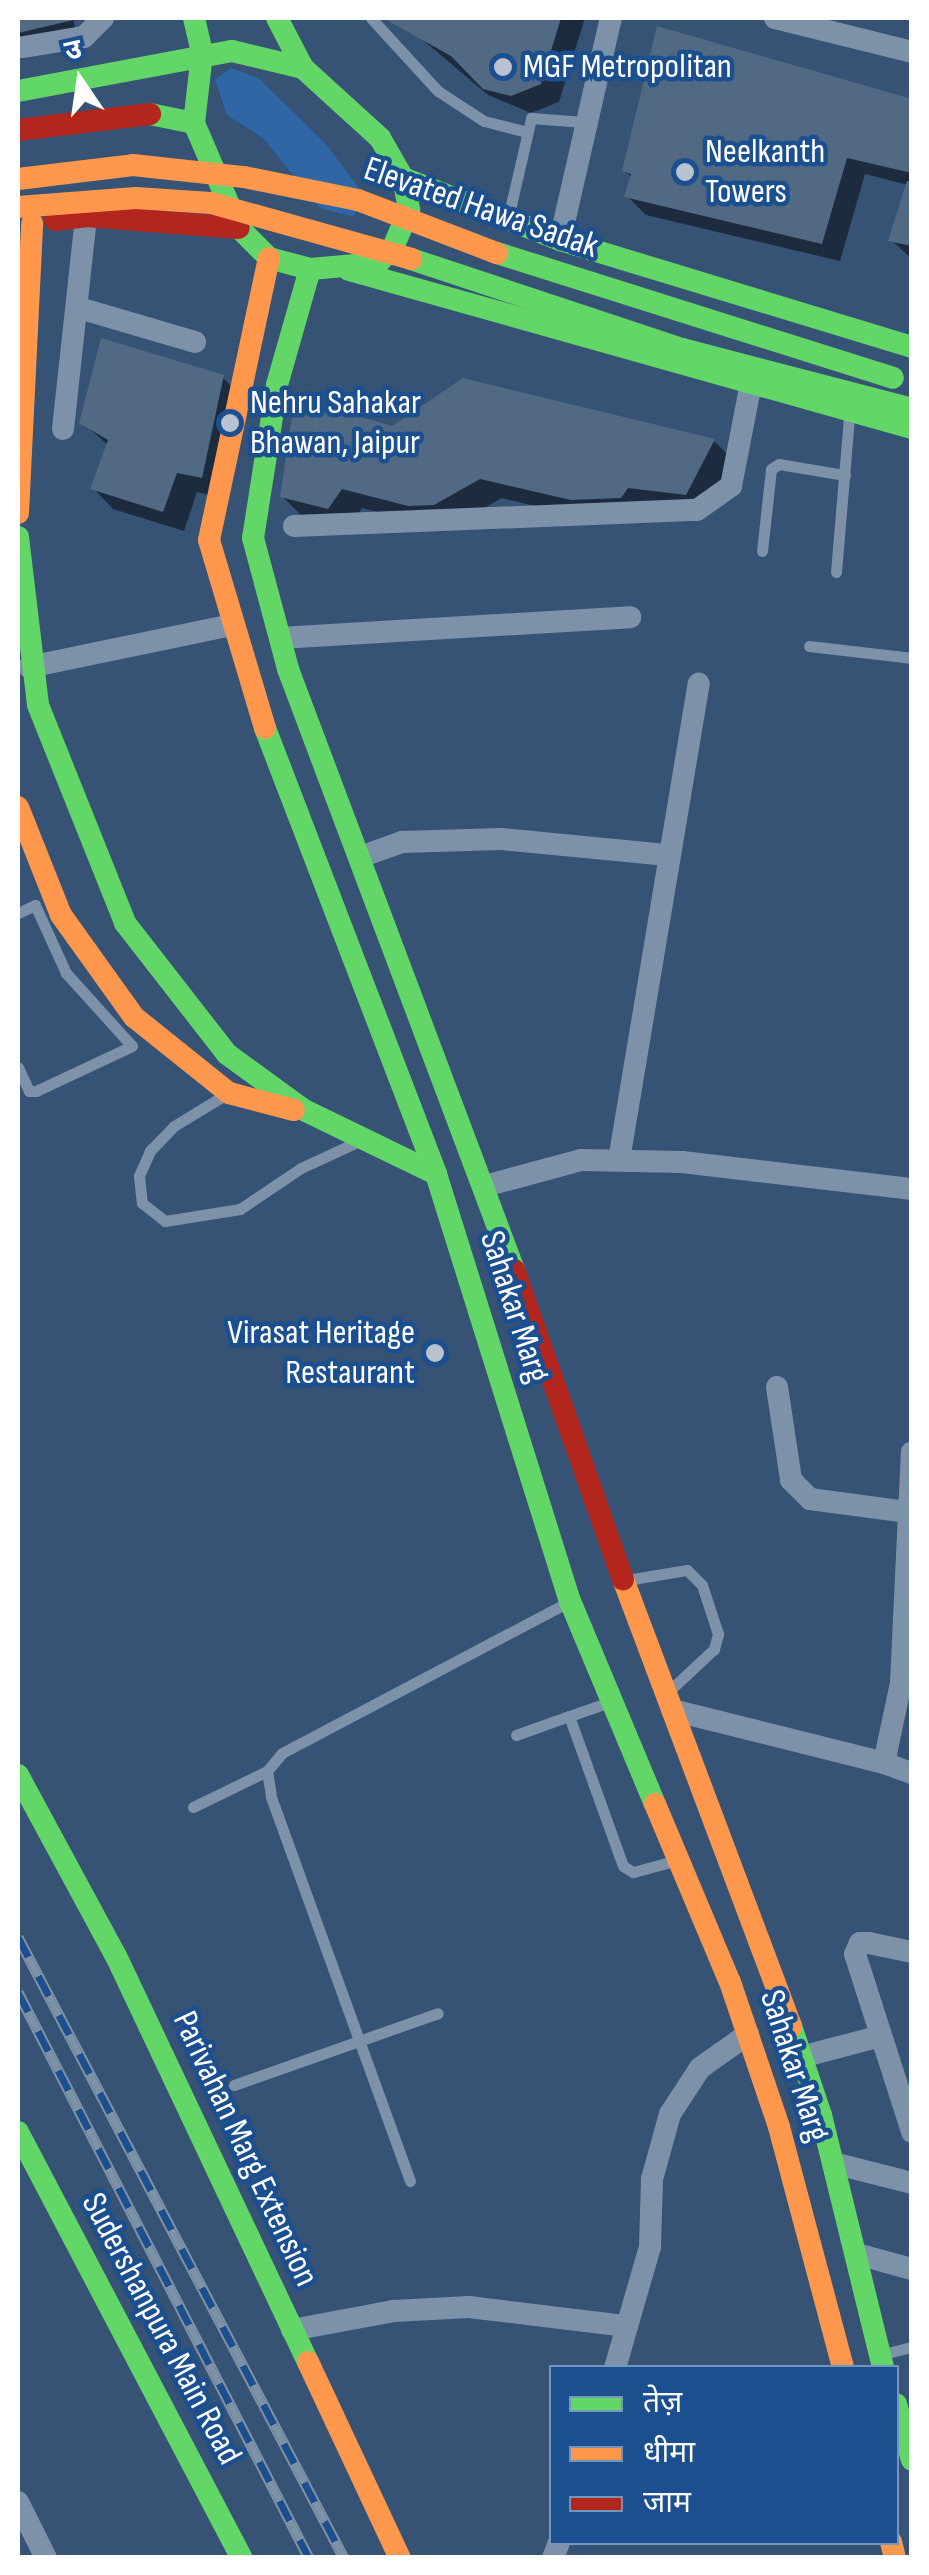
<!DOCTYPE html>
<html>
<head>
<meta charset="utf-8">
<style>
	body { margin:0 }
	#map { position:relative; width:929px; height:2575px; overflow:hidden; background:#365274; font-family:"Sofia Sans Condensed","Noto Sans Devanagari",sans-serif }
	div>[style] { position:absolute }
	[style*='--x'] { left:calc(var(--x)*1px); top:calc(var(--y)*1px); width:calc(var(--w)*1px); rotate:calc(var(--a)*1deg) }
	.green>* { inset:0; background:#2f66a5 }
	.shadow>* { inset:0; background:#0007 }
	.building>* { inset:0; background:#526984 }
	.lane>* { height:11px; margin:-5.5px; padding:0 5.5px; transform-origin:5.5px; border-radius:5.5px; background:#7d92a8 }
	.street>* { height:22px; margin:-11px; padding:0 11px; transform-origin:11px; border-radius:11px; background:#7d92a8 }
	.fast>* { height:22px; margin:-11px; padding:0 11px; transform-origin:11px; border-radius:11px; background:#63d668 }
	.slow>* { height:22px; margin:-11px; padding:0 11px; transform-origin:11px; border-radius:11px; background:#ff974d }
	.jam>* { height:22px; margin:-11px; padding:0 11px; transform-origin:11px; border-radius:11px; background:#b3261e }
	.rail>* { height:11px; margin-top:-5.5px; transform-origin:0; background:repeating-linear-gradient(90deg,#1b4f8f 0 22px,#7e92a7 0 44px); box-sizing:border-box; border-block:2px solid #7e92a7 }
	.fast-bridge>* { height:22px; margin:-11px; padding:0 11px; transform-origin:11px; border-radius:11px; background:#63d668 }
	.slow-bridge>* { height:22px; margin:-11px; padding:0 11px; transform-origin:11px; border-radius:11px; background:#ff974d }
	.dots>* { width:28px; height:28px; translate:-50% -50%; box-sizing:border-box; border:5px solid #1b4f8f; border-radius:50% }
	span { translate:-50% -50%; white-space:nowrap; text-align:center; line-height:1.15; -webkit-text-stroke:9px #1b4f8f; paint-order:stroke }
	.poi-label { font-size:35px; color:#fff }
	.left { translate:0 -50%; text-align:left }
	.right { translate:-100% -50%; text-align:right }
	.street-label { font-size:35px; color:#fff }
	.frame { position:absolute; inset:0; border:20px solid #fff; pointer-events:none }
	.legend { position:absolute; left:549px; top:2365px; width:350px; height:180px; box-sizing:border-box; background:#1b4f8f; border:2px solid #7695bc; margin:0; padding:12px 18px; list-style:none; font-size:30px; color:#fff }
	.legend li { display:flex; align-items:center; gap:20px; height:50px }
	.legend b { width:50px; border:2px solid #7695bc }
	.north { position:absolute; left:30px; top:30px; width:100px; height:100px; -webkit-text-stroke:8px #1b4f8f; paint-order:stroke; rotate:347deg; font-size:28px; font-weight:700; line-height:40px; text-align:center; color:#fff }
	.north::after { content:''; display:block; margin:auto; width:35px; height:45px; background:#fff; clip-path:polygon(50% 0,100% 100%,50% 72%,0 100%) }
</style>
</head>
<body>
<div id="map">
	<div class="green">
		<div style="clip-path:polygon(231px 68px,258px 78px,326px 144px,365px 196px,353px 217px,320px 208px,263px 138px,227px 115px,215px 79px)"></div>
	</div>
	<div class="shadow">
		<div style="clip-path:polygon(18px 18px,73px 18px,79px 46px,18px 60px)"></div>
		<div style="clip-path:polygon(397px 18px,585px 18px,559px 102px,531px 113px,488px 95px)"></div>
		<div style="clip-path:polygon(912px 100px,912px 259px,891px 240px,908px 185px,865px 174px,840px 261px,646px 215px,627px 196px,632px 178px,624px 170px)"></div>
		<div style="clip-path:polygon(222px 377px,243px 398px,222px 498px,197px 492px,184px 531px,113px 509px,93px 488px,109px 446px,82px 422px)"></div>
		<div style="clip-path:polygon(463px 381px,714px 441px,734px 461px,706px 515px,593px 520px,502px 498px,455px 525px,430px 526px,362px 508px,349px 528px,303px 517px,282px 496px)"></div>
	</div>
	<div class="building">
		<div style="clip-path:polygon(18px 18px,82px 18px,18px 33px)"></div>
		<div style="clip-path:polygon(383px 18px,561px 18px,541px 84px,511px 96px,483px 89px,451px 56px)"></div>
		<div style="clip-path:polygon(657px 26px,912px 99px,912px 173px,847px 158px,822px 244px,624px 197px,631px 174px,622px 171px)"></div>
		<div style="clip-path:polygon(907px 181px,912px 181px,912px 246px,888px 241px)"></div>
		<div style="clip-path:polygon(101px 338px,224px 375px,202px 478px,177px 473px,163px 512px,90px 489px,108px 440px,79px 423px)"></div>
		<div style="clip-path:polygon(463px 378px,715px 439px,686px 495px,628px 488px,621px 498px,571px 500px,480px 479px,434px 505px,408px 506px,342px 489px,328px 509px,280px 497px,295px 397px,392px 426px)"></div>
	</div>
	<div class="lane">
		<div style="--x:371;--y:18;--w:99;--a:47.5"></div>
		<div style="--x:438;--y:91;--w:55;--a:33.1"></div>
		<div style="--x:484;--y:121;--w:44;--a:14.3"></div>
		<div style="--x:508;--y:218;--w:103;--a:-77"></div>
		<div style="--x:531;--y:118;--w:53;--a:4.3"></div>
		<div style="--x:762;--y:551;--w:82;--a:-83.7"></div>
		<div style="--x:771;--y:469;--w:9;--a:-32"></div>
		<div style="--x:779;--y:464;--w:67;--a:9.5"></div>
		<div style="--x:836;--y:572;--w:157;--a:-85.2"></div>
		<div style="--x:809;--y:646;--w:104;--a:6.6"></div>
		<div style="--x:18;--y:913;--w:19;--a:-25"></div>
		<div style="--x:35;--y:905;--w:75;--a:65.5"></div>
		<div style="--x:66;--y:973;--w:98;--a:47.9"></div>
		<div style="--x:132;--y:1046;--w:106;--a:154.9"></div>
		<div style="--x:36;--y:1091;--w:7;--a:180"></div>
		<div style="--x:29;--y:1091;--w:26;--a:-115"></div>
		<div style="--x:225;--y:1095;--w:60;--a:148.7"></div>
		<div style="--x:174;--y:1126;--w:35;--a:134"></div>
		<div style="--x:150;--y:1151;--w:27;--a:114"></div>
		<div style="--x:139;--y:1176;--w:27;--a:84"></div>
		<div style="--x:142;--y:1203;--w:29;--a:38"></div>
		<div style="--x:165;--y:1221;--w:76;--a:-9.1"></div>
		<div style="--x:240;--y:1209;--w:73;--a:-33.9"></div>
		<div style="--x:301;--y:1168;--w:60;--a:-24.8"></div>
		<div style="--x:627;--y:1580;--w:61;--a:-9.5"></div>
		<div style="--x:687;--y:1570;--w:21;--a:45"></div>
		<div style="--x:702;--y:1585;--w:52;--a:71.9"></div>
		<div style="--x:718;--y:1634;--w:16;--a:105"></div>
		<div style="--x:714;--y:1649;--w:60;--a:137"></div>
		<div style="--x:610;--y:1702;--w:43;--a:161.1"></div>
		<div style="--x:569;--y:1716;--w:159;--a:70.2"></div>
		<div style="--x:623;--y:1866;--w:12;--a:31"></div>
		<div style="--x:633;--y:1872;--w:47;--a:-14.9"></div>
		<div style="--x:516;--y:1735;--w:56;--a:-19.7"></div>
		<div style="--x:193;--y:1807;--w:82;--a:-25.9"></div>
		<div style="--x:234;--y:2085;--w:216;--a:-19.4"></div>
		<div style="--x:410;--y:2181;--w:409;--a:-109.9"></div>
		<div style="--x:271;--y:1796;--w:25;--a:-99"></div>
		<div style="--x:267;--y:1771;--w:23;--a:-50"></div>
		<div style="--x:282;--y:1753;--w:321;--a:-27.8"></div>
		<div style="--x:883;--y:2354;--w:30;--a:-14"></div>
	</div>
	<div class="street">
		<div style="--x:775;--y:18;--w:141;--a:13.9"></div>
		<div style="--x:18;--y:48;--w:67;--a:-9.5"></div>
		<div style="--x:84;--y:37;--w:27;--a:-45"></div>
		<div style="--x:560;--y:240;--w:228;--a:-77.1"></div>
		<div style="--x:79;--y:308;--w:121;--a:16.3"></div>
		<div style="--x:63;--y:429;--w:214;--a:-83.8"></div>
		<div style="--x:294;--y:526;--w:403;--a:-2.3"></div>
		<div style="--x:697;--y:510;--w:42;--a:-35.2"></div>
		<div style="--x:731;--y:486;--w:100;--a:-79"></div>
		<div style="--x:280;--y:638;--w:351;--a:-3.4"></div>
		<div style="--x:29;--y:667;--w:207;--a:-11.7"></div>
		<div style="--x:360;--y:857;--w:45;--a:-19.7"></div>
		<div style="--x:402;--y:842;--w:99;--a:-1.7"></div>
		<div style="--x:501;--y:839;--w:168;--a:5.5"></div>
		<div style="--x:619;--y:1160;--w:483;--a:-80.5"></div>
		<div style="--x:485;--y:1186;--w:99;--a:-15.2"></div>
		<div style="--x:581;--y:1160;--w:101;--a:1.1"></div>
		<div style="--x:682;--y:1162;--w:232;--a:6.7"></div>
		<div style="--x:777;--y:1387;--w:94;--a:81.4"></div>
		<div style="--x:791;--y:1480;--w:27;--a:45"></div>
		<div style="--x:810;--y:1499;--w:99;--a:7.6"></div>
		<div style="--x:672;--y:1710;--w:219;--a:14"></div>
		<div style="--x:884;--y:1763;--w:82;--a:-78"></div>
		<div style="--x:901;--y:1683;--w:231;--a:-87.3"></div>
		<div style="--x:884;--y:1763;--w:30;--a:20"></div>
		<div style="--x:912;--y:1952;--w:44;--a:-168.2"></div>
		<div style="--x:869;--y:1943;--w:9;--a:180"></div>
		<div style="--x:860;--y:1943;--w:12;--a:114"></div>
		<div style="--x:855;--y:1954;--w:187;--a:72.2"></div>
		<div style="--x:801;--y:2057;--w:79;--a:-14.7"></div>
		<div style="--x:833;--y:2163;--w:81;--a:14.2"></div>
		<div style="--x:857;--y:2254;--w:57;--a:15.3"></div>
		<div style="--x:292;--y:2330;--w:104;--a:-10.6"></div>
		<div style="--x:394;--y:2311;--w:75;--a:-3.1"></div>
		<div style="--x:469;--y:2307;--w:159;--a:6.9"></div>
		<div style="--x:615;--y:2368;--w:126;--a:-73.9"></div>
		<div style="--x:650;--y:2247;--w:68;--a:-88.3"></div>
		<div style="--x:652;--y:2179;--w:67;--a:-74.5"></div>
		<div style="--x:670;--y:2114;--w:55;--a:-56.9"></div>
		<div style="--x:700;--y:2068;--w:59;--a:-35.3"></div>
		<div style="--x:18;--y:2502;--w:63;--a:63.4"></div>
		<div style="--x:553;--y:2558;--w:17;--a:-69"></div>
	</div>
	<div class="fast">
		<div style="--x:194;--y:18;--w:37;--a:77"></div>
		<div style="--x:202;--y:54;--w:69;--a:96.6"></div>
		<div style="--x:277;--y:18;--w:56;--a:62.5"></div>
		<div style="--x:18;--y:91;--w:218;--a:-10.6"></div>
		<div style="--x:232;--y:51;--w:73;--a:13.5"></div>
		<div style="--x:303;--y:68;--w:104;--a:42.3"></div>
		<div style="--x:380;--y:138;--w:46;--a:60.1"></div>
		<div style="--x:403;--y:178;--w:33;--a:79"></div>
		<div style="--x:409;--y:210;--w:39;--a:113"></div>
		<div style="--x:394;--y:246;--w:23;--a:133"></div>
		<div style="--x:378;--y:263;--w:68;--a:175"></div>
		<div style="--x:310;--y:269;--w:42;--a:-165"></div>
		<div style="--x:269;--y:258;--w:42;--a:-135"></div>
		<div style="--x:239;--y:228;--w:114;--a:-113.2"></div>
		<div style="--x:194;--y:123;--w:45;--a:-168.4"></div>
		<div style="--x:403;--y:178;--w:169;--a:21.5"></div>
		<div style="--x:560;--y:240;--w:368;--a:16.9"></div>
		<div style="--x:310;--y:269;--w:121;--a:105.9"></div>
		<div style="--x:277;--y:385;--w:155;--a:98.9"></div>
		<div style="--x:253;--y:538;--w:136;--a:75"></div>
		<div style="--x:288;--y:669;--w:642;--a:69.39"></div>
		<div style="--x:349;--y:270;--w:585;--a:15.68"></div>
		<div style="--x:18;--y:537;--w:169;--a:83.2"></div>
		<div style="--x:38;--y:705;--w:235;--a:68.2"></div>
		<div style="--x:125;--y:923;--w:166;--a:52.1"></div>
		<div style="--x:227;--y:1054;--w:95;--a:36"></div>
		<div style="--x:304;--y:1110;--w:147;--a:25.9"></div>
		<div style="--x:265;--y:728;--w:478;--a:69"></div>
		<div style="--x:436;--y:1174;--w:448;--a:72.6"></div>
		<div style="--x:570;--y:1601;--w:220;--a:67.3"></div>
		<div style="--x:18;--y:1775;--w:206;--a:61.6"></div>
		<div style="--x:116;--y:1956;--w:449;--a:64.7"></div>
		<div style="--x:791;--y:2026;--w:94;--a:71.4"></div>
		<div style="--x:821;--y:2115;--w:260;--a:76.2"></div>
		<div style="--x:18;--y:2132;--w:481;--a:62.3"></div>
		<div style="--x:896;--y:2404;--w:58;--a:74.1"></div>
	</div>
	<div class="slow">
		<div style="--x:18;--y:513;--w:290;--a:-87.2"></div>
		<div style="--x:265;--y:728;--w:196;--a:-106.6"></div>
		<div style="--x:209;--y:540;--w:288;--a:-78"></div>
		<div style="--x:18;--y:807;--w:116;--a:68.3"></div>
		<div style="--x:61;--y:915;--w:125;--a:54.4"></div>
		<div style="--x:134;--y:1017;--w:122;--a:38.7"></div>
		<div style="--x:229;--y:1093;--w:67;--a:14.7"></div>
		<div style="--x:623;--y:1579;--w:478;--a:69.4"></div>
		<div style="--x:655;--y:1804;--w:193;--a:67.2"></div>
		<div style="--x:730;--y:1982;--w:153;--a:71.3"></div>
		<div style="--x:779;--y:2127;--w:249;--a:75.1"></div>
		<div style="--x:308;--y:2362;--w:217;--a:64.9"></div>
		<div style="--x:891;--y:2542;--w:16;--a:76"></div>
	</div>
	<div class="jam">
		<div style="--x:18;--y:130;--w:133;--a:-6.9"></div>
		<div style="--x:55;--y:220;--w:31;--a:-7"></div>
		<div style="--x:86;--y:216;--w:153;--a:4.5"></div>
		<div style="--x:514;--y:1270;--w:328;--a:70.6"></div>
	</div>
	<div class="rail">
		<div style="--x:18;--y:1937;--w:701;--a:62.3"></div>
		<div style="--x:18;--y:1992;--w:636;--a:62.79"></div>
	</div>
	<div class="fast-bridge">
		<div style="--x:497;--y:253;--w:415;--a:17.5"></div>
		<div style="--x:411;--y:259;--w:286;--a:18.4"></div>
		<div style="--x:682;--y:349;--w:238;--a:14.6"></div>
	</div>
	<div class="slow-bridge">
		<div style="--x:18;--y:179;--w:116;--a:-6.9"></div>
		<div style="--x:133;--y:165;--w:112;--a:6.2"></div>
		<div style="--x:244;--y:177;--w:116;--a:11.4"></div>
		<div style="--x:358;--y:200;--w:149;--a:20.9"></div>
		<div style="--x:18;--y:207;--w:118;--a:-4.4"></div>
		<div style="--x:136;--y:198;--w:75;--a:3.8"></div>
		<div style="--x:211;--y:203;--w:208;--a:15.6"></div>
	</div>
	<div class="dots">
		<div style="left:503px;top:67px;background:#b9c2ce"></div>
		<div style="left:685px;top:172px;background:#b9c2ce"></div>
		<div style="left:230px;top:423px;background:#b9c2ce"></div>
		<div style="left:435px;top:1353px;background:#b9c2ce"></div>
	</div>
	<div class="poi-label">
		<span class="left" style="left:523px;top:67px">MGF Metropolitan</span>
		<span class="left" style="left:705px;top:172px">Neelkanth<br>Towers</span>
		<span class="left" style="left:250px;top:423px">Nehru Sahakar<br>Bhawan, Jaipur</span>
		<span class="right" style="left:415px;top:1353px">Virasat Heritage<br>Restaurant</span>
	</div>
	<div class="street-label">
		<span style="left:481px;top:208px;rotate:19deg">Elevated Hawa Sadak</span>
		<span style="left:514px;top:1307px;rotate:72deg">Sahakar Marg</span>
		<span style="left:794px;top:2066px;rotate:72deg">Sahakar Marg</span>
		<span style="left:245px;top:2149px;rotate:65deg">Parivahan Marg Extension</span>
		<span style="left:161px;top:2329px;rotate:62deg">Sudershanpura Main Road</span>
	</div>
	<div class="frame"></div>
	<ul class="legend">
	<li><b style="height:12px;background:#63d668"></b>तेज़</li>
	<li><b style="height:12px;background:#ff974d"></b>धीमा</li>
	<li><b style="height:12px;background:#b3261e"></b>जाम</li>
	</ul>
	<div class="north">उ</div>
</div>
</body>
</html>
